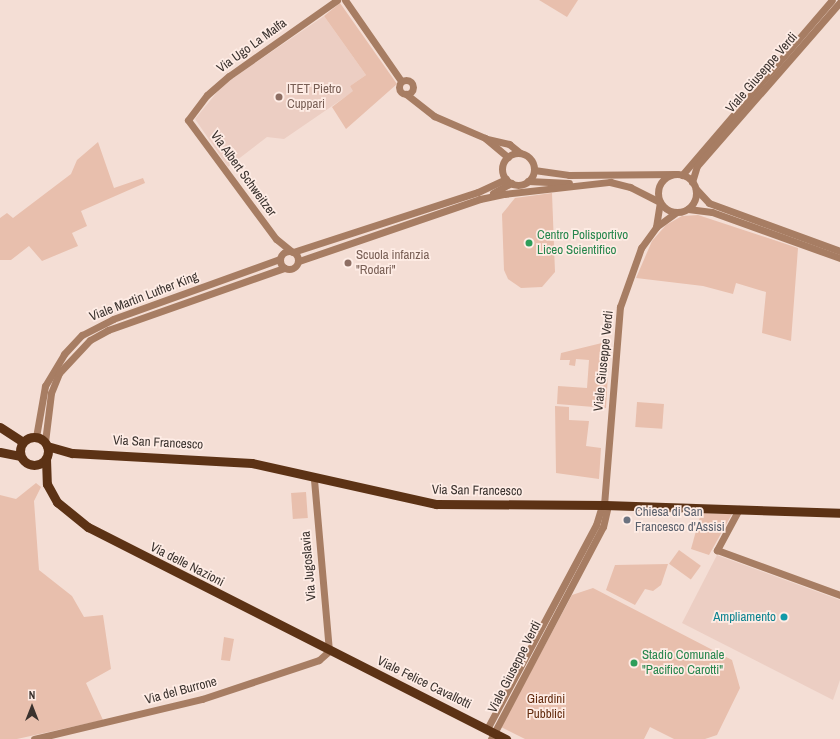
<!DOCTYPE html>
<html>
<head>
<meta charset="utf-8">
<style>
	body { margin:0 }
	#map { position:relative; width:840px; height:739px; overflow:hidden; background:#f4ded5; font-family:"Archivo Narrow",sans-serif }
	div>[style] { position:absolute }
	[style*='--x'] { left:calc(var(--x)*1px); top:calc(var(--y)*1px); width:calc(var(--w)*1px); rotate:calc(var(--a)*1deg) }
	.built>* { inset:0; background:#eccec3 }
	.green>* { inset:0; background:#e8bfad; transform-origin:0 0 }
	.minor>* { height:7px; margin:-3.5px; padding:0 3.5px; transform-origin:3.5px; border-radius:3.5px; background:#a77d63 }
	.minor>.ring { margin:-3.5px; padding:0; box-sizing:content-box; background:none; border:7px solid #a77d63; border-radius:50% }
	.major>* { height:9px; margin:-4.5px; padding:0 4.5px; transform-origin:4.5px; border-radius:4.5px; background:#5c3215 }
	.major>.ring { margin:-4.5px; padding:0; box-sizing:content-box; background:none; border:9px solid #5c3215; border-radius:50% }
	.dots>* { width:11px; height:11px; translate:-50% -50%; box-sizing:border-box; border:2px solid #feece5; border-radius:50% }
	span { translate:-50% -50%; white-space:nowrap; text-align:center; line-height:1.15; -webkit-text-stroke:3.5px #feece5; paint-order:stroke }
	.street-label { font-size:13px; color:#3a322e }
	.education-label { font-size:13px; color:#785e54 }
	.left { translate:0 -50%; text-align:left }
	.leisure-label { font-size:13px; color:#27864d }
	.worship-label { font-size:13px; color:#5b616d }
	.culture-label { font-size:13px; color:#0d838f }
	.right { translate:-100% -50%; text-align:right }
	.park-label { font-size:13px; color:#642c0e }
	.north { position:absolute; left:12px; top:687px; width:40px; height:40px; -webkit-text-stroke:3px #feece5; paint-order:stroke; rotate:0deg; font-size:11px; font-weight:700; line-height:16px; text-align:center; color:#3a322e }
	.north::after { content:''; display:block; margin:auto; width:14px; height:18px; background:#3a322e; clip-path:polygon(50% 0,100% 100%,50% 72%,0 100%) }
</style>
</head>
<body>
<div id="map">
	<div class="built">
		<div style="clip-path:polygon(324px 16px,366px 75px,350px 86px,354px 91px,284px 139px,267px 137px,228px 167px,195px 119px,223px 85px)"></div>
		<div style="clip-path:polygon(717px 555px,840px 600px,840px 680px,833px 700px,682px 623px)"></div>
	</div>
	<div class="green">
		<div style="clip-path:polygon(539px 0,578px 0,567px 17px)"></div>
		<div style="clip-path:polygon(340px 3px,397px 84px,346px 129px,332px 107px,353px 91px,350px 86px,366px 75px,324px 16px)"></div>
		<div style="clip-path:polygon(98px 142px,114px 188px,143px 178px,145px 183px,81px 211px,87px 226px,72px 233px,78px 246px,42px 261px,29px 246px,11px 260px,0 260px,0 218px,7px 213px,13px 218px,71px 174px,77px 160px)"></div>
		<div style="clip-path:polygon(552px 193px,555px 272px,542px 287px,521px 288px,508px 279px,504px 270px,502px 214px,515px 198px)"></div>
		<div style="clip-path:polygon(698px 215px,798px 248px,791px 341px,762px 333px,766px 292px,736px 283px,733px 294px,703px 286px,636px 278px,652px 241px,666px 225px,682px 216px)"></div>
		<div style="clip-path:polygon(610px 341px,606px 408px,557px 404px,558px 386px,587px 388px,589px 360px,576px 359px,575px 366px,569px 365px,570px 360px,560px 360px,561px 353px)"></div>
		<div style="left:637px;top:402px;width:27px;height:25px;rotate:4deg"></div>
		<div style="clip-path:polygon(555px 406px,569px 407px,569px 420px,589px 421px,586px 446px,601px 448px,599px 479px,556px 473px)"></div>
		<div style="clip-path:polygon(36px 483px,41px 487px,34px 501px,39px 570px,72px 596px,84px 617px,103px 615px,111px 669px,86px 683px,103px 720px,17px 739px,0 739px,0 495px,16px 499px)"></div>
		<div style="left:306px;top:492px;width:26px;height:15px;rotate:86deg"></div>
		<div style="clip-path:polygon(701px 513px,732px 514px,709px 555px,691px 549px)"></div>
		<div style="left:679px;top:550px;width:27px;height:17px;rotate:36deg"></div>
		<div style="clip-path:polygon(668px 564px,661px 585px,653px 591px,645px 589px,635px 605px,606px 590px,615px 565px)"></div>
		<div style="clip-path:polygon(593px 588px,732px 660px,740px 688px,717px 735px,705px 739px,674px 739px,650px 727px,644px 739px,525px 739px,501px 727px,572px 595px)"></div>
		<div style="clip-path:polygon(224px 637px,234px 639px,230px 661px,221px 660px)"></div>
	</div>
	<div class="minor">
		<div style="--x:345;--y:0;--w:98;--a:55.3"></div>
		<div class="ring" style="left:399px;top:80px;width:7px;height:7px"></div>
		<div style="--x:406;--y:94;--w:36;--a:38"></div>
		<div style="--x:434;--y:116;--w:56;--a:23.3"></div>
		<div style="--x:485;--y:138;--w:30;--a:40"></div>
		<div style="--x:487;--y:139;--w:23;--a:13"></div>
		<div style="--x:509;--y:144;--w:14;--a:39"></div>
		<div class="ring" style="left:502px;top:153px;width:25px;height:25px"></div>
		<div style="--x:534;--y:170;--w:35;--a:8"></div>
		<div style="--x:569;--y:175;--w:108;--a:-0.5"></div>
		<div class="ring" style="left:658px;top:174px;width:31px;height:31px"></div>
		<div style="--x:682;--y:175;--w:230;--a:-49.4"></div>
		<div style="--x:528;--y:181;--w:41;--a:2.8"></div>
		<div style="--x:692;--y:182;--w:17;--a:-73"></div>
		<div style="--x:697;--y:166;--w:218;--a:-48.9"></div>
		<div style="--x:696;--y:189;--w:19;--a:47"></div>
		<div style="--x:709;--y:203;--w:140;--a:20.1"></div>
		<div style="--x:493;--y:193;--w:21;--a:-29"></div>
		<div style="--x:688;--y:209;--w:24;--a:7"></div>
		<div style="--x:712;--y:212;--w:136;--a:19.8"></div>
		<div style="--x:656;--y:227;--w:24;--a:-81"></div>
		<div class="ring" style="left:280px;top:251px;width:11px;height:11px"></div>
		<div style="--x:291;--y:251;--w:19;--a:-141"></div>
		<div style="--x:276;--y:239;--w:148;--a:-126.5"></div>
		<div style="--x:188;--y:120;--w:31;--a:-53"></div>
		<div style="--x:207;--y:95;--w:29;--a:-41"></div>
		<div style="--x:229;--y:76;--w:132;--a:-35.1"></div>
		<div style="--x:293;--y:252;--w:194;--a:-18"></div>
		<div style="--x:478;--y:192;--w:31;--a:-25"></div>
		<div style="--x:299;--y:261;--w:191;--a:-18.9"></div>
		<div style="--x:480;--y:199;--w:25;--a:-12"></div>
		<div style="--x:504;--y:194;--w:107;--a:-6.5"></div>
		<div style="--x:610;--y:182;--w:21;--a:14"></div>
		<div style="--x:630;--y:187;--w:33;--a:27"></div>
		<div style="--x:36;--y:437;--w:52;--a:-80"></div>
		<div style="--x:45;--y:386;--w:37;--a:-59"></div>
		<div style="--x:64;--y:354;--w:26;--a:-47"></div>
		<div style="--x:82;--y:335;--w:35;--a:-27"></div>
		<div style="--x:113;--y:319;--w:177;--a:-19.8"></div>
		<div style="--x:45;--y:442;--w:49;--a:-83"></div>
		<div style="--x:51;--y:393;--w:22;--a:-68"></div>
		<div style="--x:59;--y:373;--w:45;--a:-46.8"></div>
		<div style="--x:90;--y:340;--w:21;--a:-29"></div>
		<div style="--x:108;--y:330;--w:187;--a:-19.4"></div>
		<div style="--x:604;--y:505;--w:199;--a:-85.4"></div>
		<div style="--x:620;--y:307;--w:63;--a:-70.4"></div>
		<div style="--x:641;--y:248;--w:26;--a:-54"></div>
		<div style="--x:656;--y:227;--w:24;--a:-36"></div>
		<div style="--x:739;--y:509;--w:47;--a:118.2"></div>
		<div style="--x:717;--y:550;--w:131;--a:20.1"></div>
		<div style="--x:487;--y:729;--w:231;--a:-61.9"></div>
		<div style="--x:596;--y:525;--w:21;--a:-73"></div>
		<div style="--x:34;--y:739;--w:173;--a:-13.4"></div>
		<div style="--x:202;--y:699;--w:123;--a:-18.4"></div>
		<div style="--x:319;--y:660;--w:13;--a:-42"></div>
		<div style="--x:329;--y:651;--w:174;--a:-95"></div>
		<div style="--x:491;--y:739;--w:240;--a:-62.2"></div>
		<div style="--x:603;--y:527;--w:23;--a:-77"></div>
	</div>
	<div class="major">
		<div style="--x:0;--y:427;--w:27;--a:33"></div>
		<div class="ring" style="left:20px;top:437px;width:19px;height:19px"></div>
		<div style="--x:47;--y:446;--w:26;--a:16"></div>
		<div style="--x:72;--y:453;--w:180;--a:3.2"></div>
		<div style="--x:252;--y:463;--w:189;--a:12.6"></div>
		<div style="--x:436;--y:504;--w:169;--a:0.3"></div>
		<div style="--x:605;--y:505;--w:235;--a:1.9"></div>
		<div style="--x:0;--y:452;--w:20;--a:11"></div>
		<div style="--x:46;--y:459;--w:25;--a:88"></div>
		<div style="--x:47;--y:484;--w:21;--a:61"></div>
		<div style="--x:57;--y:502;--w:40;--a:39"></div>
		<div style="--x:88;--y:527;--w:469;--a:26.9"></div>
	</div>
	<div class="dots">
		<div style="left:279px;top:97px;background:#8d6e63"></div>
		<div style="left:529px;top:243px;background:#2e9e5b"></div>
		<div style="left:348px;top:263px;background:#8d6e63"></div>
		<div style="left:627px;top:520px;background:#6b7280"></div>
		<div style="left:784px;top:617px;background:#0f9aa8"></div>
		<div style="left:634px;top:663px;background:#2e9e5b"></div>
	</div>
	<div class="street-label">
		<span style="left:252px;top:46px;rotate:-36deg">Via Ugo La Malfa</span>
		<span style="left:762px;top:73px;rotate:-49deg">Viale Giuseppe Verdi</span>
		<span style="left:243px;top:174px;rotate:54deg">Via Albert Schweitzer</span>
		<span style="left:144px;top:297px;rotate:-21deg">Viale Martin Luther King</span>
		<span style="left:604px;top:361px;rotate:-84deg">Viale Giuseppe Verdi</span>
		<span style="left:158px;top:443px;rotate:3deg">Via San Francesco</span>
		<span style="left:477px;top:491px;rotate:1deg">Via San Francesco</span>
		<span style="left:187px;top:565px;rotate:27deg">Via delle Nazioni</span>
		<span style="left:309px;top:566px;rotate:-95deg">Via Jugoslavia</span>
		<span style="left:515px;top:667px;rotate:-63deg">Viale Giuseppe Verdi</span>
		<span style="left:424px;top:683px;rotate:26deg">Viale Felice Cavallotti</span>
		<span style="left:181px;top:691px;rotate:-15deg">Via del Burrone</span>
	</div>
	<div class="education-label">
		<span class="left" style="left:287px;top:97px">ITET Pietro<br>Cuppari</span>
		<span class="left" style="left:356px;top:263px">Scuola infanzia<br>"Rodari"</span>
	</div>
	<div class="leisure-label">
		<span class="left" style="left:537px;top:243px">Centro Polisportivo<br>Liceo Scientifico</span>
		<span class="left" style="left:642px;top:663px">Stadio Comunale<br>"Pacifico Carotti"</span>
	</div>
	<div class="worship-label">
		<span class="left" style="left:635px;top:520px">Chiesa di San<br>Francesco d'Assisi</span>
	</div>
	<div class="culture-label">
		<span class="right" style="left:776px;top:617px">Ampliamento</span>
	</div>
	<div class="park-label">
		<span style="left:546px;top:707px">Giardini<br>Pubblici</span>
	</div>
	<div class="north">N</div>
</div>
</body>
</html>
